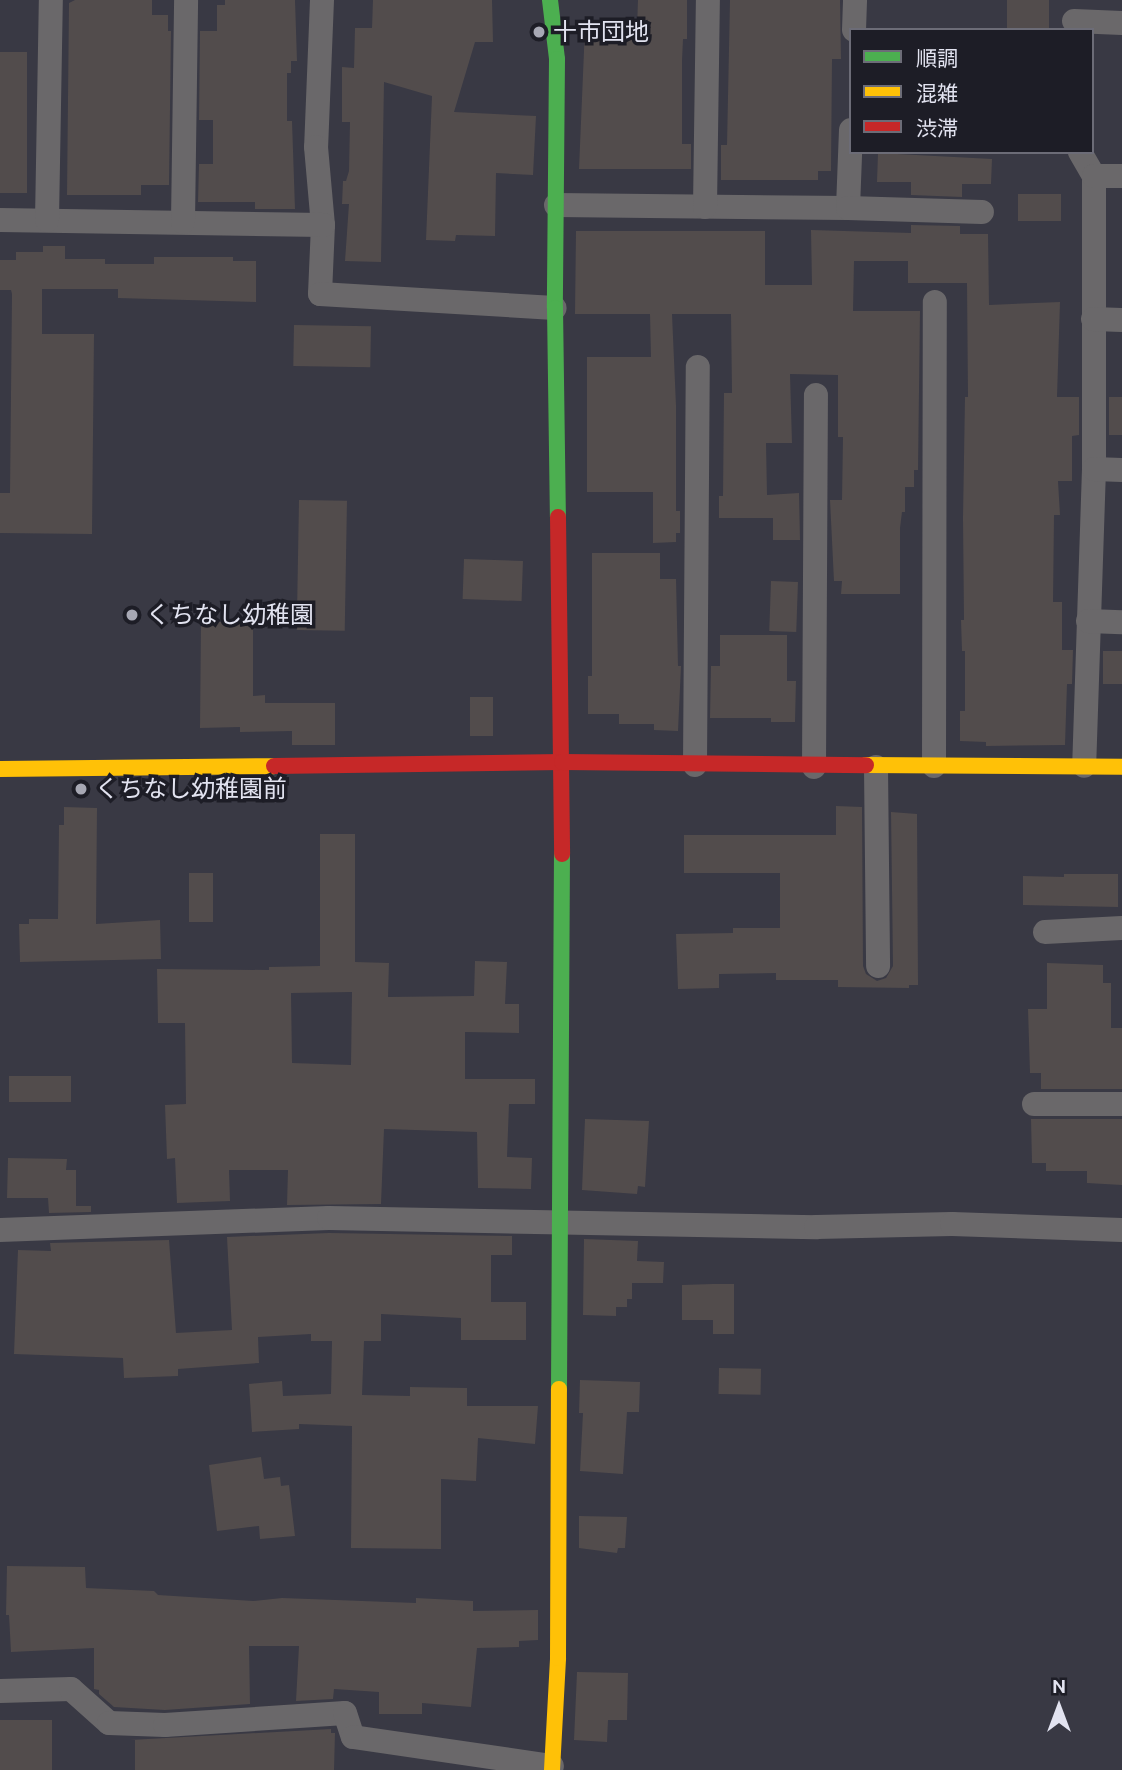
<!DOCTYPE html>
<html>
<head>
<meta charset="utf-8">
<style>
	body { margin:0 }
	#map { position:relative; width:1122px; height:1770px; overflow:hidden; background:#393944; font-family:Ubuntu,"Noto Sans JP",sans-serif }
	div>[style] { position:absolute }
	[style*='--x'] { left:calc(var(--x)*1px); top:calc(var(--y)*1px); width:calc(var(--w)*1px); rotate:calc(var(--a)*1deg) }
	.building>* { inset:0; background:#524c4c; transform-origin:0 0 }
	.street>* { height:24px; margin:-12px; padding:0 12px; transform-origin:12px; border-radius:12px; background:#6a686a }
	.fast>* { height:16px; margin:-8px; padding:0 8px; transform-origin:8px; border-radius:8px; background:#4caf50 }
	.slow>* { height:16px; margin:-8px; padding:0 8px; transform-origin:8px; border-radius:8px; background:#ffc107 }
	.jam>* { height:16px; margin:-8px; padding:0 8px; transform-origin:8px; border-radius:8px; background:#c62828 }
	.dots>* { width:19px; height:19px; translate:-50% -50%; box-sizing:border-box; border:4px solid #1d1d26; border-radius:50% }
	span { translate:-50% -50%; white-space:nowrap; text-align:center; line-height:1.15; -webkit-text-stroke:7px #1d1d26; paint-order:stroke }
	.poi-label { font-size:24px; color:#e2e3f0 }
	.left { translate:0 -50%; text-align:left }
	.legend { position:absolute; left:849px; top:28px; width:245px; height:126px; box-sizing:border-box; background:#1d1d26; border:2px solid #6c6c77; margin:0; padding:9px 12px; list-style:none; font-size:21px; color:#e2e3f0 }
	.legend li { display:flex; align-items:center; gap:14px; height:35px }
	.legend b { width:35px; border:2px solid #6c6c77 }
	.north { position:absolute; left:1024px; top:1672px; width:70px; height:70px; -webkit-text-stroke:5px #1d1d26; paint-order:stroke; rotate:0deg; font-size:19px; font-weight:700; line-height:28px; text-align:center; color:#e2e3f0 }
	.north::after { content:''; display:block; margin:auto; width:24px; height:32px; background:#e2e3f0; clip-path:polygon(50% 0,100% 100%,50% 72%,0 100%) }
</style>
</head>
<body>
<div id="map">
	<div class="building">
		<div style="clip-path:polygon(75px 0,152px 0,152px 15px,168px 15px,168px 31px,171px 31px,169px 185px,141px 185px,141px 195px,67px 195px,69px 3px)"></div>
		<div style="clip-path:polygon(225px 0,295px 0,297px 61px,291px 61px,291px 73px,287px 73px,287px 121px,292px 121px,295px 209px,255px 209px,255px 202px,198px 202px,199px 164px,213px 164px,213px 120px,199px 120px,200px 31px,217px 31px,217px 5px,225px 5px)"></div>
		<div style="clip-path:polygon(373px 0,492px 0,493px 42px,475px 42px,454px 112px,536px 116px,533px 175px,496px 173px,495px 236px,456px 235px,455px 241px,426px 240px,432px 96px,384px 82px,381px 262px,345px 261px,349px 204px,342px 204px,343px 181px,346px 181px,349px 171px,350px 122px,342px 122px,342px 67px,354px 68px,355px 28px,372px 28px)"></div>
		<div style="clip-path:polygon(638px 0,687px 0,687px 39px,683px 39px,682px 61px,682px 144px,691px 144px,691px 169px,579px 169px,585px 27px,637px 28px)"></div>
		<div style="clip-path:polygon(730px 0,840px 0,841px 59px,832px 59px,831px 171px,818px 171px,818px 180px,721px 180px,721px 145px,727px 145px)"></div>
		<div style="left:1007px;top:0;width:42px;height:30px"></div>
		<div style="left:0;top:52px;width:27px;height:141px"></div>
		<div style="clip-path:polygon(878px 153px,992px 159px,991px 184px,962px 184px,962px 197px,911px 195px,911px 182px,877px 182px)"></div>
		<div style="left:1018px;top:194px;width:43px;height:27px"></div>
		<div style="clip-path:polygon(911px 225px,960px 226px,960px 234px,988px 234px,989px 305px,1060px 302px,1057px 397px,1079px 397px,1079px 435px,1072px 436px,1072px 481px,1058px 481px,1060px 515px,1054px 515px,1053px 602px,1062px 602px,1062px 650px,1073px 650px,1072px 684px,1067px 684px,1065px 745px,986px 746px,986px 742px,960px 741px,960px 711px,965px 711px,965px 651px,962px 651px,961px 620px,964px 620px,963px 518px,965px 397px,968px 397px,967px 283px,908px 283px,908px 261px,854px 261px,853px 311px,920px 311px,918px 470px,914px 470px,914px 487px,905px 487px,905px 512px,902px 512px,900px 528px,900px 594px,841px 594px,842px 581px,834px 581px,830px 500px,842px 500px,843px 437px,838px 437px,838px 375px,790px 374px,792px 443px,766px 443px,767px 495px,799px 493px,800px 540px,773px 540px,773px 518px,719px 518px,719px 496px,723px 496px,724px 393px,732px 393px,731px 314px,672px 314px,676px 406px,676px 511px,680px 511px,680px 533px,676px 533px,676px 542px,653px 543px,653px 492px,587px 492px,587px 357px,651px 357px,650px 314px,575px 314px,576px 231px,765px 231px,765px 285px,812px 285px,811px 230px,911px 233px)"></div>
		<div style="clip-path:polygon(43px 246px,65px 246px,65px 259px,105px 259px,105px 264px,154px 264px,154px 257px,233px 257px,233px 261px,256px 261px,256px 302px,118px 298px,118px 289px,42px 289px,42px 334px,94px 334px,92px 534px,0 533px,0 493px,10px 493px,12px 294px,11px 290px,0 290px,0 260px,16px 260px,16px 252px,43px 252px)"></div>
		<div style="left:294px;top:325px;width:77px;height:41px;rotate:1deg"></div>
		<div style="left:1109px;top:397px;width:13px;height:38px"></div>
		<div style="left:299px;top:500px;width:48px;height:130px;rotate:1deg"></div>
		<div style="clip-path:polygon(592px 553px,660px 553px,660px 579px,676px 579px,678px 666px,681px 666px,678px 731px,654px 730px,654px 724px,619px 724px,619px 714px,588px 714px,588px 676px,592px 676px)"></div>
		<div style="left:464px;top:559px;width:59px;height:40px;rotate:2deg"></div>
		<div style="left:771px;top:581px;width:27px;height:50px;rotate:2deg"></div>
		<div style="clip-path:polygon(201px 622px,253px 622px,253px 696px,265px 695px,265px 703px,335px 703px,335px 745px,292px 745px,292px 731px,240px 732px,240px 727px,200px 728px)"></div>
		<div style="clip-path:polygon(720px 635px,787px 635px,787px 681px,796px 681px,795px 722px,771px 722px,771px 718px,710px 718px,711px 666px,720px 666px)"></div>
		<div style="left:1103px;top:651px;width:19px;height:33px"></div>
		<div style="left:470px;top:697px;width:23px;height:39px"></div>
		<div style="clip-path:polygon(836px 806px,862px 807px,863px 966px,866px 974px,877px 981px,886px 978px,893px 966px,891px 812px,917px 814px,918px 985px,909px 985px,909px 988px,838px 987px,838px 980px,776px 980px,776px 973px,719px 974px,719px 988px,678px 989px,676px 934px,733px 933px,733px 928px,780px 928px,780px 873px,684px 873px,684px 835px,836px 835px)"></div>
		<div style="clip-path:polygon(64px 807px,97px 808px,96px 924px,160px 920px,161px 959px,20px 962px,19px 924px,29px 924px,29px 919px,58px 919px,59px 825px,64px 825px)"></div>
		<div style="clip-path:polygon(evenodd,320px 834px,355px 834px,355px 962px,389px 963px,388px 997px,474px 996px,475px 961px,507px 962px,505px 1004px,519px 1004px,519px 1033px,465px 1032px,465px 1079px,535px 1079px,535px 1104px,509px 1104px,507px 1157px,532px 1158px,531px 1189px,478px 1188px,477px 1132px,384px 1129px,381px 1204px,287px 1205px,288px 1170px,229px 1170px,230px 1201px,177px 1203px,175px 1158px,167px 1159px,165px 1105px,186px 1104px,185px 1023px,158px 1023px,157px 969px,269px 970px,269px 967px,320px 966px,320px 834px,352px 992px,351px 1065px,292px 1063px,291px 993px,352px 992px)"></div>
		<div style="left:189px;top:873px;width:24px;height:49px"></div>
		<div style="clip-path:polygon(1064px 874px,1118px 874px,1118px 907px,1023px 905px,1023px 876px,1064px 877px)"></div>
		<div style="clip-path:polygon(1047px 963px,1103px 965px,1103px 983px,1111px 983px,1111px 1028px,1122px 1028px,1122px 1089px,1041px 1089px,1041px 1073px,1030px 1073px,1028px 1009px,1047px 1009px)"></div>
		<div style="left:9px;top:1076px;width:62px;height:26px"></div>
		<div style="clip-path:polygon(585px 1119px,649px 1121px,645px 1187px,638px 1186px,637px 1194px,582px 1190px)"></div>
		<div style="clip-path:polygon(1031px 1119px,1122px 1119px,1122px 1185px,1087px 1183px,1087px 1171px,1046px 1171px,1046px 1163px,1032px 1163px)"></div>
		<div style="clip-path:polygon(8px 1158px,67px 1159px,66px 1170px,76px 1170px,76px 1206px,91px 1206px,91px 1212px,49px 1213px,48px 1198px,7px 1198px)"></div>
		<div style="clip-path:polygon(329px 1233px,512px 1236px,512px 1255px,491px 1255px,491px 1302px,526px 1302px,526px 1340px,461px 1340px,461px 1318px,381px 1314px,381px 1341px,364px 1341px,362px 1395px,410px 1396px,410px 1387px,467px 1388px,467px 1406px,538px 1406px,535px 1444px,478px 1438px,476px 1481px,441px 1479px,441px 1549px,351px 1548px,352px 1426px,299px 1424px,299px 1429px,252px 1432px,249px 1384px,282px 1381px,283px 1396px,331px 1394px,332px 1341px,311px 1341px,311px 1334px,258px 1337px,259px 1363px,178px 1369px,178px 1376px,124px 1378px,123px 1358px,14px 1354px,18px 1250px,51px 1251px,50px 1243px,169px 1240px,176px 1333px,232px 1330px,227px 1237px)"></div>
		<div style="clip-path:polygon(584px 1239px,638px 1241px,637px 1261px,664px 1262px,663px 1283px,632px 1283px,632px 1299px,627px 1299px,627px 1307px,616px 1307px,616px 1316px,583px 1315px)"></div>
		<div style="clip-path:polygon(713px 1284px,734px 1284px,734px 1334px,713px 1334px,713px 1320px,682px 1320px,682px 1285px)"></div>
		<div style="left:719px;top:1368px;width:42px;height:26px;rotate:1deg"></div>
		<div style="clip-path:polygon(580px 1380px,640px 1382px,639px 1412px,627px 1412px,623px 1474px,580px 1471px,583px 1413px,579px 1413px)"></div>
		<div style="clip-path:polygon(261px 1457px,264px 1479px,280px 1477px,281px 1486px,289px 1485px,295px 1536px,260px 1539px,259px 1526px,217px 1531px,209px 1465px)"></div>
		<div style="clip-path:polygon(579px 1516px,627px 1517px,625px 1548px,618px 1548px,617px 1553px,579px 1548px)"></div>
		<div style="clip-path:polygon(7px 1566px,85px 1567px,86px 1588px,154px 1591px,158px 1595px,253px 1601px,282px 1598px,416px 1603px,416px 1598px,473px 1601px,473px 1611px,538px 1610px,538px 1640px,519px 1641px,519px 1647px,477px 1648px,471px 1707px,422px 1703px,422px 1714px,379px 1714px,379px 1692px,334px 1689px,333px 1699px,296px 1701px,299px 1646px,249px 1646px,250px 1704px,165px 1710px,114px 1707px,99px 1694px,99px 1690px,94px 1689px,94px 1648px,11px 1652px,9px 1615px,6px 1615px)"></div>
		<div style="clip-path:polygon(577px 1672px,628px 1673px,627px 1720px,608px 1720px,607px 1742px,574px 1740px)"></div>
		<div style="left:0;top:1720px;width:52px;height:50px"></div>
		<div style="clip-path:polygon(331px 1729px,331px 1733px,335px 1733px,334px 1770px,135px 1770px,135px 1740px,130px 1740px)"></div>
	</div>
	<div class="street">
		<div style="--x:322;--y:0;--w:147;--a:92.3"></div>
		<div style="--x:316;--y:147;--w:78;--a:84.9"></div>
		<div style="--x:323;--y:225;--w:69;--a:92.5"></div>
		<div style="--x:320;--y:294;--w:235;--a:3.4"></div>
		<div style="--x:1074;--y:21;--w:48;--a:2.4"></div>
		<div style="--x:854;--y:30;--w:30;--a:-88"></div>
		<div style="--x:1080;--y:152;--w:28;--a:60"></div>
		<div style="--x:1094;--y:176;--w:293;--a:90"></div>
		<div style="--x:1094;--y:469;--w:297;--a:91.9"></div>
		<div style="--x:1094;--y:176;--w:28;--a:0"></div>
		<div style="--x:556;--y:205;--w:292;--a:0.6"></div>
		<div style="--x:848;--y:208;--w:78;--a:-87.8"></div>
		<div style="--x:705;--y:207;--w:207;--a:-89.2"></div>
		<div style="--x:848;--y:208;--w:134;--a:1.7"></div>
		<div style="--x:0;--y:220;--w:323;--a:0.9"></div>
		<div style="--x:47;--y:220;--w:220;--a:-89"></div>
		<div style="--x:183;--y:222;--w:222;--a:-89.2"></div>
		<div style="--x:1093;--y:319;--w:29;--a:2"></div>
		<div style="--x:1094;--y:469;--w:28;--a:2"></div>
		<div style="--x:1088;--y:621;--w:34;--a:2"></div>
		<div style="--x:695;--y:765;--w:398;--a:-89.6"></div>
		<div style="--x:934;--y:766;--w:464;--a:-89.9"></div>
		<div style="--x:814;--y:767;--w:372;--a:-89.7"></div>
		<div style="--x:876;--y:767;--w:199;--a:89.4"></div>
		<div style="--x:1045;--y:932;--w:77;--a:-3"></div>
		<div style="--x:1034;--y:1104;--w:88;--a:0"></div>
		<div style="--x:0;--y:1230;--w:329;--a:-2.1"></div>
		<div style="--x:329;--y:1218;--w:487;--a:1.1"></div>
		<div style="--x:816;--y:1227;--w:136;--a:-1.3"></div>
		<div style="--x:952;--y:1224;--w:170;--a:2"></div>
		<div style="--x:0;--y:1691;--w:71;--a:-1.6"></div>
		<div style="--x:71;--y:1689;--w:51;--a:41.8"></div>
		<div style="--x:109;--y:1723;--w:56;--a:2"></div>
		<div style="--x:165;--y:1725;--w:180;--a:-3.8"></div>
		<div style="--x:345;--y:1713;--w:25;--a:72"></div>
		<div style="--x:353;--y:1737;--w:201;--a:8.3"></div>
	</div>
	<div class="fast">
		<div style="--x:550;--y:0;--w:59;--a:83.2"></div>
		<div style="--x:557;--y:59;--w:249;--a:90.5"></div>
		<div style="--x:555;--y:308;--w:209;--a:89.2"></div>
		<div style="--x:559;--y:1389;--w:535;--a:-89.68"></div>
	</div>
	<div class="slow">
		<div style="--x:866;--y:765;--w:256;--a:0.4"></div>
		<div style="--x:0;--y:769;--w:274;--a:-0.6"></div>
		<div style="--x:552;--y:1770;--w:112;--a:-86.9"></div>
		<div style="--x:558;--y:1658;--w:269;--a:-89.8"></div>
	</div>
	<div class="jam">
		<div style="--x:558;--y:517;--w:337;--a:89.3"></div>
		<div style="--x:274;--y:766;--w:288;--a:-0.8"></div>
		<div style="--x:562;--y:762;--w:304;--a:0.6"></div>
	</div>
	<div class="dots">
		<div style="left:539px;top:32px;background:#a7a8b4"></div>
		<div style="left:132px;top:615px;background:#a7a8b4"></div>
		<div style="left:81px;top:789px;background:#a7a8b4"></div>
	</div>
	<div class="poi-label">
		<span class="left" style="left:553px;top:32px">十市団地</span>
		<span class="left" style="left:146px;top:615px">くちなし幼稚園</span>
		<span class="left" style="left:95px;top:789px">くちなし幼稚園前</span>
	</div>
	<ul class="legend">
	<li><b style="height:9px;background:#4caf50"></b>順調</li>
	<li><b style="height:9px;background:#ffc107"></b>混雑</li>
	<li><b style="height:9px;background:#c62828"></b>渋滞</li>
	</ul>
	<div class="north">N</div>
</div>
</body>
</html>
